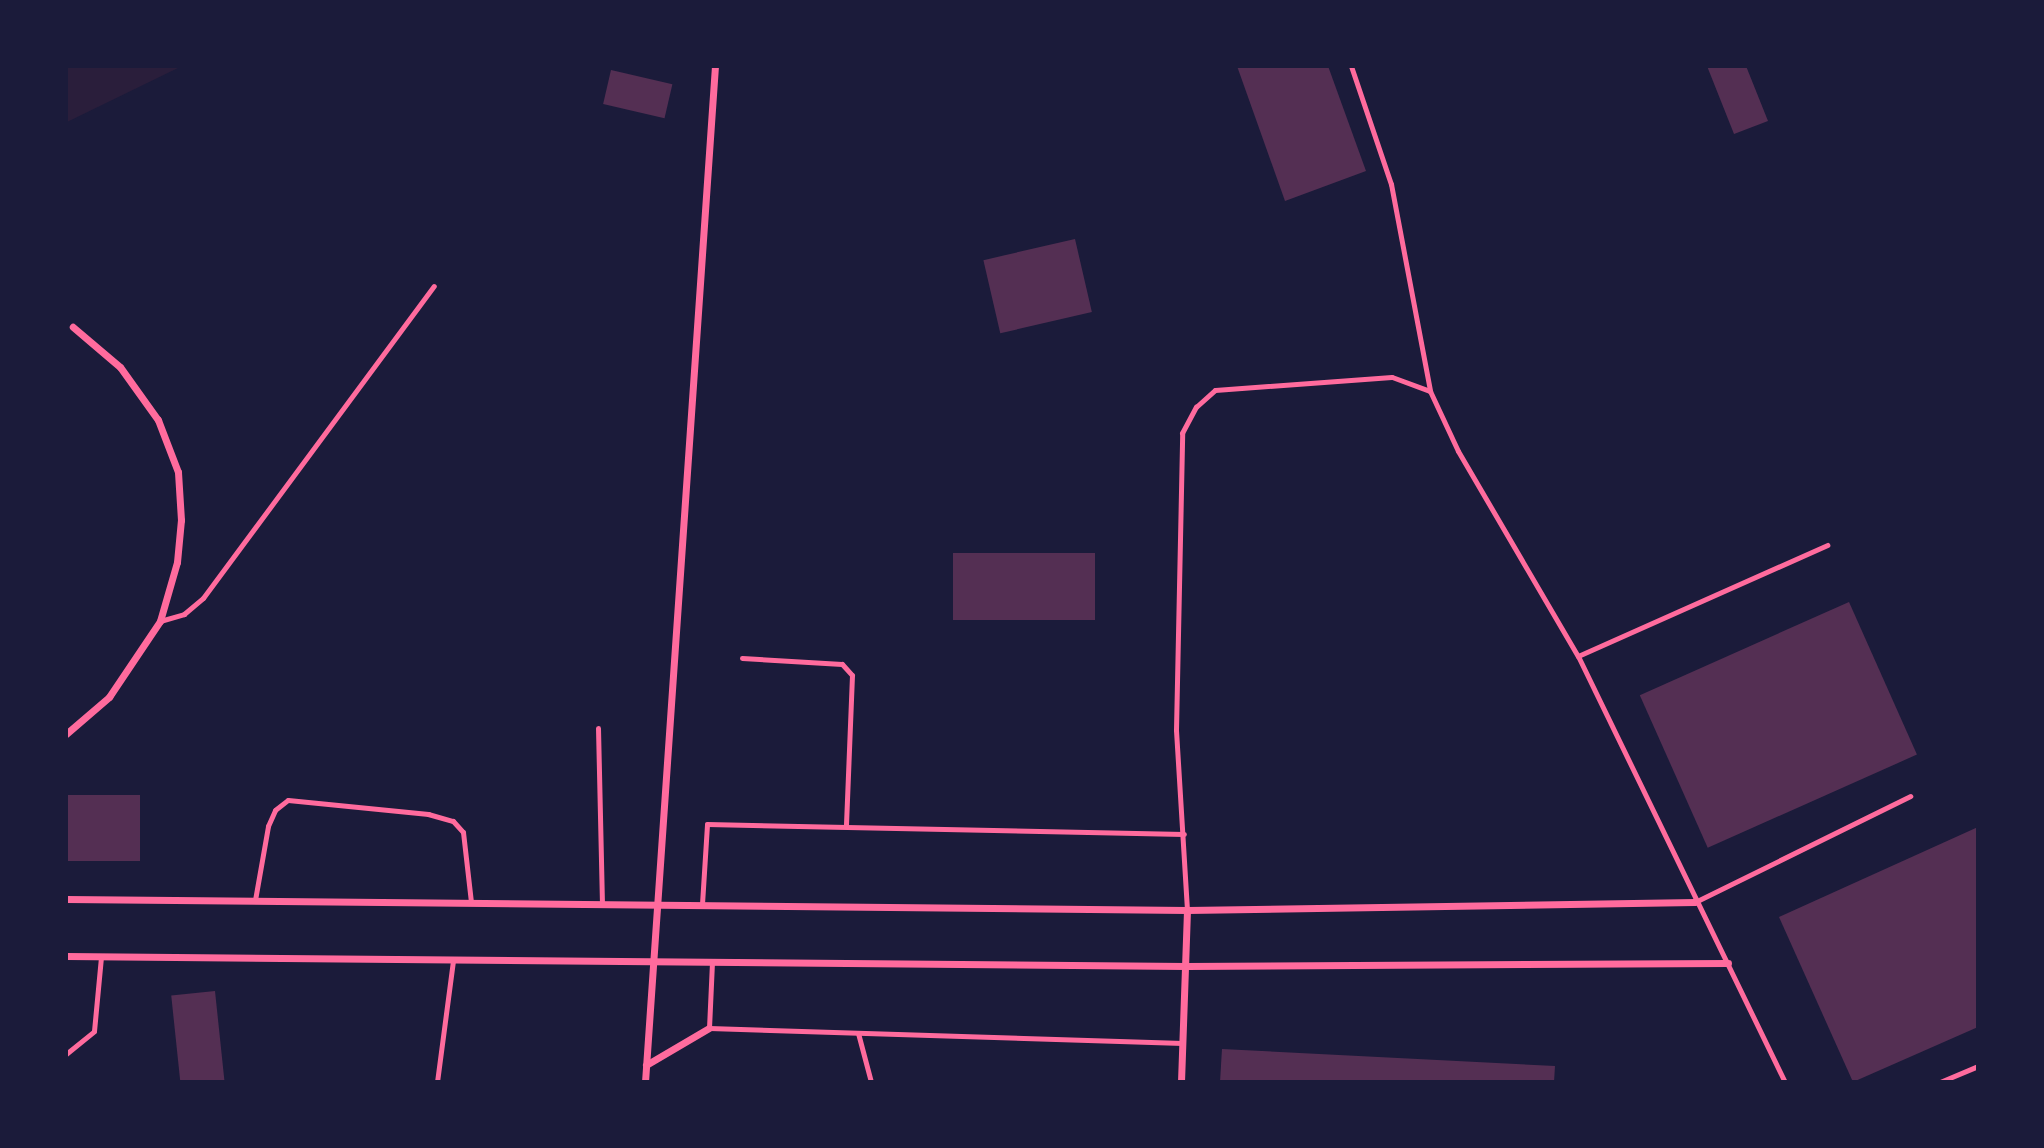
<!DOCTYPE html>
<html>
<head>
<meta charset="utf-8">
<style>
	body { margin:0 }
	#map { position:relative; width:2044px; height:1148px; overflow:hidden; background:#1b1b3a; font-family:"Open Sans",sans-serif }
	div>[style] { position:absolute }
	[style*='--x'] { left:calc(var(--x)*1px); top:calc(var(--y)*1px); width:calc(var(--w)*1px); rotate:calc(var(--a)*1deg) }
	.green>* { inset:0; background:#2a1e3b }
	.building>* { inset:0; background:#542f53; transform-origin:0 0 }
	.service>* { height:5px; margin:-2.5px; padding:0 2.5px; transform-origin:2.5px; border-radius:2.5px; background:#ff6b9d }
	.minor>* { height:7px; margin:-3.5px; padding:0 3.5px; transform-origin:3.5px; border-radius:3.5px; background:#ff6b9d }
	span { translate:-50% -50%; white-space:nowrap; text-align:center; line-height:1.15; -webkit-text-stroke:6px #1b1b3a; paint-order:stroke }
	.frame { position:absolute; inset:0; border:68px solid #1b1b3a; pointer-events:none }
</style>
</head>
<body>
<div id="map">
	<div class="green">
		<div style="clip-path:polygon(67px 66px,180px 66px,180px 67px,67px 122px)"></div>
	</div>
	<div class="building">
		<div style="clip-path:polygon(1237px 66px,1328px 66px,1366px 171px,1285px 201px)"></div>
		<div style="clip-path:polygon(1707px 66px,1746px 66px,1768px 121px,1734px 134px)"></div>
		<div style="left:611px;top:70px;width:63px;height:35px;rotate:13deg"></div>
		<div style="left:1075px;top:239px;width:75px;height:94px;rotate:77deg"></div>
		<div style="left:953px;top:553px;width:142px;height:67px"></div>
		<div style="left:1849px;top:602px;width:167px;height:229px;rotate:66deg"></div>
		<div style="left:66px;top:795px;width:74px;height:66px"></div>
		<div style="clip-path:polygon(1978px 827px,1978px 1027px,1853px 1082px,1779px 917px)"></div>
		<div style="left:215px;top:991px;width:92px;height:44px;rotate:84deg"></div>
		<div style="clip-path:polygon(1222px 1049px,1555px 1066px,1554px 1082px,1220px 1082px)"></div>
	</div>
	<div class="service">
		<div style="--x:1351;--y:66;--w:125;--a:71.3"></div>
		<div style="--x:1391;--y:184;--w:211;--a:79.3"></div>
		<div style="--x:1430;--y:391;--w:66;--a:65"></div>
		<div style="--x:1458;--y:451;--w:238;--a:59.7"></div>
		<div style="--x:1578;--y:656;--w:474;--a:64.1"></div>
		<div style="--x:160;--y:621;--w:25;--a:-16"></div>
		<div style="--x:184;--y:614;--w:25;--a:-40"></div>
		<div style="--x:203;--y:598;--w:388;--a:-53.5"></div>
		<div style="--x:1578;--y:656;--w:273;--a:-24"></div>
		<div style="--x:742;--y:658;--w:100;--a:3.4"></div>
		<div style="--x:842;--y:664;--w:15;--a:48"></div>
		<div style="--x:852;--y:675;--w:151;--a:92.3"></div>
		<div style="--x:598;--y:728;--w:175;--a:88.7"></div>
		<div style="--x:255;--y:900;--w:75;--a:-80"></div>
		<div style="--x:268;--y:826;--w:17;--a:-66"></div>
		<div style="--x:275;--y:810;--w:16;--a:-38"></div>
		<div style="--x:288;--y:800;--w:141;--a:5.7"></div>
		<div style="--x:428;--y:814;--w:26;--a:16"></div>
		<div style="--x:453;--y:821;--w:15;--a:48"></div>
		<div style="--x:463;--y:832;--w:70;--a:83.5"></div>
		<div style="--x:1695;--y:902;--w:240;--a:-26.2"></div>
		<div style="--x:702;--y:904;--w:80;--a:-86.4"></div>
		<div style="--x:707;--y:824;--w:477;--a:1.2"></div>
		<div style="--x:1187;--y:910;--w:180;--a:-93.5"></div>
		<div style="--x:1176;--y:730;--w:297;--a:-88.8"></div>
		<div style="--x:1182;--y:433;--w:30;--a:-62"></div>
		<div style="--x:1196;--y:407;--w:25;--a:-42"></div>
		<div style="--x:1215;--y:390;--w:177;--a:-4.2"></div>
		<div style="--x:1392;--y:377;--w:40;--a:20.2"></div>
		<div style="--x:712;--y:962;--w:66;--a:92.6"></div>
		<div style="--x:709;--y:1028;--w:474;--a:1.8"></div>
		<div style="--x:858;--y:1033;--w:51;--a:75.1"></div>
		<div style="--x:66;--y:1054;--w:36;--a:-39"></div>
		<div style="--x:94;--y:1031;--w:74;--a:-84.6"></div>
		<div style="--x:437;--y:1082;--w:123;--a:-82.5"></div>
		<div style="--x:1940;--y:1082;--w:41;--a:-22.8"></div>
	</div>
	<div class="minor">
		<div style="--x:66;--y:734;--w:57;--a:-40.7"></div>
		<div style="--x:109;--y:697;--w:92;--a:-56.1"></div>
		<div style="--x:160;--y:621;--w:61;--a:-73.9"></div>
		<div style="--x:177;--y:562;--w:42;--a:-84.6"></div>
		<div style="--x:181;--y:520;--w:48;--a:-93.6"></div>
		<div style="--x:178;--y:472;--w:56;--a:-111"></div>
		<div style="--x:158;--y:420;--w:65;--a:-125.6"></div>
		<div style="--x:120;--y:367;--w:62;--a:-139.6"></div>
		<div style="--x:66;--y:899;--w:1121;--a:0.56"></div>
		<div style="--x:1187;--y:910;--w:508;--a:-0.9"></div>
		<div style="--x:66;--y:956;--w:1120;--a:0.51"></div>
		<div style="--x:1186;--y:966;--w:542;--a:-0.32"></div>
		<div style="--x:646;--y:1065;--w:73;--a:-30.4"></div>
		<div style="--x:645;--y:1082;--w:1018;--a:-86.06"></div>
		<div style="--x:1181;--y:1082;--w:172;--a:-88"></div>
	</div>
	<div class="frame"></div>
</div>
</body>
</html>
